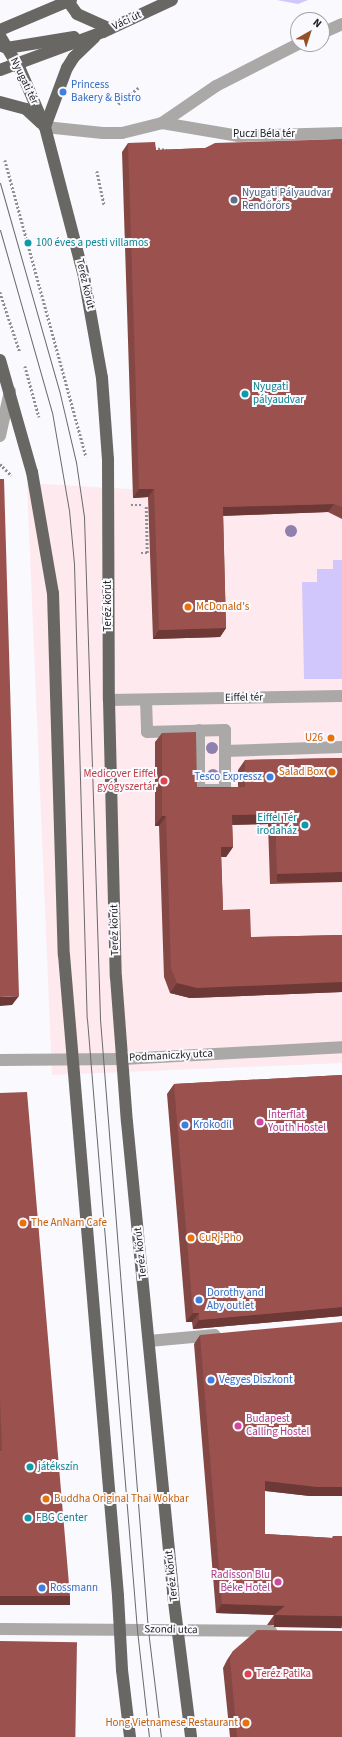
<!DOCTYPE html>
<html>
<head>
<meta charset="utf-8">
<style>
	body { margin:0 }
	#map { position:relative; width:342px; height:1737px; overflow:hidden; background:#f9f9fe; font-family:"Source Sans 3",sans-serif }
	div>[style] { position:absolute }
	[style*='--x'] { left:calc(var(--x)*1px); top:calc(var(--y)*1px); width:calc(var(--w)*1px); rotate:calc(var(--a)*1deg) }
	.commercial>* { inset:0; background:#fee9ef }
	.green>* { inset:0; background:#d2c7fc }
	.path>* { height:2.5px; margin-top:-1.25px; transform-origin:0; background:repeating-linear-gradient(90deg,#8f8f93 0 2px,transparent 0 4px) }
	.minor>* { height:12px; margin:-6px; padding:0 6px; transform-origin:6px; border-radius:6px; background:#aaa9a7 }
	.major>* { height:12px; margin:-6px; padding:0 6px; transform-origin:6px; border-radius:6px; background:#696763 }
	.tram>* { height:1px; margin:-0.5px; padding:0 0.5px; transform-origin:0.5px; border-radius:0.5px; background:#69696c }
	.major-bridge>* { height:12px; margin:-6px; padding:0 6px; transform-origin:6px; border-radius:6px; background:#696763 }
	.trees>* { width:12px; height:12px; margin:-6px; border-radius:50%; background:#8f80ad }
	.wall>* { inset:0; background:#854743 }
	.shaded-wall>* { inset:0; background:#6c3937; transform-origin:0 0 }
	.building>* { inset:0; background:#9b524e; transform-origin:0 0 }
	.dots>* { width:11px; height:11px; translate:-50% -50%; box-sizing:border-box; border:2px solid #f9f9fe; border-radius:50% }
	span { translate:-50% -50%; white-space:nowrap; text-align:center; line-height:1.15; -webkit-text-stroke:4px #f9f9fe; paint-order:stroke }
	.street-label { font-size:11px; color:#222224 }
	.shop-label { font-size:11px; color:#366cbe }
	.left { translate:0 -50%; text-align:left }
	.right { translate:-100% -50%; text-align:right }
	.service-label { font-size:11px; color:#4e5e75 }
	.culture-label { font-size:11px; color:#0d838f }
	.food-label { font-size:11px; color:#c56008 }
	.health-label { font-size:11px; color:#be3a42 }
	.hotel-label { font-size:11px; color:#b23c85 }
	.north { position:absolute; left:290px; top:12px; width:40px; height:40px; box-sizing:border-box; background:#f9f9fe; border:1px solid #a3a3a7; border-radius:50%; rotate:39deg; font-size:11px; font-weight:700; line-height:16px; text-align:center; color:#222224 }
	.north::after { content:''; display:block; margin:auto; width:14px; height:18px; background:#965029; clip-path:polygon(50% 0,100% 100%,50% 72%,0 100%) }
</style>
</head>
<body>
<div id="map">
	<div class="commercial">
		<div style="clip-path:polygon(27px 483px,163px 491px,342px 492px,342px 1063px,52px 1075px)"></div>
	</div>
	<div class="green">
		<div style="clip-path:polygon(277px 0,308px 0,298px 4px)"></div>
		<div style="clip-path:polygon(333px 560px,342px 560px,342px 679px,304px 679px,302px 582px,317px 582px,317px 569px,333px 569px)"></div>
	</div>
	<div class="path">
		<div style="--x:118;--y:104;--w:26;--a:-39"></div>
		<div style="--x:154;--y:148;--w:13;--a:9"></div>
		<div style="--x:5;--y:160;--w:308;--a:74.7"></div>
		<div style="--x:97;--y:171;--w:35;--a:78"></div>
		<div style="--x:0;--y:292;--w:63;--a:71.6"></div>
		<div style="--x:25;--y:366;--w:53;--a:74.6"></div>
		<div style="--x:0;--y:464;--w:16;--a:45"></div>
		<div style="--x:131;--y:505;--w:10;--a:0"></div>
		<div style="--x:141;--y:553;--w:6;--a:0"></div>
		<div style="--x:147;--y:553;--w:48;--a:-91.2"></div>
	</div>
	<div class="minor">
		<div style="--x:322;--y:33;--w:22;--a:-24"></div>
		<div style="--x:162;--y:123;--w:78;--a:9.6"></div>
		<div style="--x:239;--y:136;--w:103;--a:-1.7"></div>
		<div style="--x:45;--y:127;--w:58;--a:5.9"></div>
		<div style="--x:103;--y:133;--w:19;--a:0"></div>
		<div style="--x:122;--y:133;--w:41;--a:-14"></div>
		<div style="--x:162;--y:123;--w:65;--a:-34.4"></div>
		<div style="--x:216;--y:86;--w:92;--a:-27.1"></div>
		<div style="--x:0;--y:436;--w:46;--a:-77.5"></div>
		<div style="--x:109;--y:700;--w:233;--a:-1"></div>
		<div style="--x:146;--y:700;--w:32;--a:88"></div>
		<div style="--x:147;--y:732;--w:78;--a:-1.5"></div>
		<div style="--x:225;--y:730;--w:21;--a:90"></div>
		<div style="--x:225;--y:751;--w:117;--a:-2"></div>
		<div style="--x:199;--y:730;--w:60;--a:90"></div>
		<div style="--x:199;--y:790;--w:26;--a:0"></div>
		<div style="--x:225;--y:790;--w:39;--a:-90"></div>
		<div style="--x:0;--y:1060;--w:123;--a:-0.5"></div>
		<div style="--x:123;--y:1059;--w:219;--a:-3.1"></div>
		<div style="--x:149;--y:1341;--w:66;--a:-5.2"></div>
		<div style="--x:0;--y:1629;--w:271;--a:0.4"></div>
	</div>
	<div class="major">
		<div style="--x:67;--y:0;--w:17;--a:54"></div>
		<div style="--x:77;--y:14;--w:36;--a:24"></div>
		<div style="--x:0;--y:36;--w:39;--a:59"></div>
		<div style="--x:20;--y:69;--w:63;--a:66.7"></div>
		<div style="--x:45;--y:127;--w:155;--a:75.4"></div>
		<div style="--x:84;--y:277;--w:103;--a:79.9"></div>
		<div style="--x:102;--y:378;--w:81;--a:85.8"></div>
		<div style="--x:108;--y:459;--w:241;--a:89.8"></div>
		<div style="--x:109;--y:700;--w:277;--a:88.6"></div>
		<div style="--x:116;--y:977;--w:145;--a:85.7"></div>
		<div style="--x:127;--y:1122;--w:474;--a:84.4"></div>
		<div style="--x:173;--y:1594;--w:144;--a:82.8"></div>
		<div style="--x:2;--y:46;--w:5;--a:22"></div>
		<div style="--x:7;--y:48;--w:68;--a:-9.3"></div>
		<div style="--x:0;--y:70;--w:110;--a:-20.3"></div>
		<div style="--x:103;--y:32;--w:76;--a:-24.9"></div>
		<div style="--x:0;--y:102;--w:27;--a:15"></div>
		<div style="--x:26;--y:109;--w:21;--a:43"></div>
		<div style="--x:45;--y:127;--w:63;--a:-69.6"></div>
		<div style="--x:67;--y:68;--w:13;--a:-58"></div>
		<div style="--x:74;--y:57;--w:29;--a:-44"></div>
		<div style="--x:0;--y:360;--w:116;--a:74.1"></div>
		<div style="--x:32;--y:472;--w:123;--a:80.2"></div>
		<div style="--x:53;--y:593;--w:362;--a:88.3"></div>
		<div style="--x:64;--y:955;--w:643;--a:85.18"></div>
		<div style="--x:118;--y:1596;--w:74;--a:86.9"></div>
		<div style="--x:122;--y:1670;--w:67;--a:83.2"></div>
	</div>
	<div class="tram">
		<div style="--x:0;--y:183;--w:219;--a:74.1"></div>
		<div style="--x:60;--y:394;--w:70;--a:76.8"></div>
		<div style="--x:76;--y:462;--w:56;--a:81.7"></div>
		<div style="--x:84;--y:517;--w:502;--a:88.17"></div>
		<div style="--x:100;--y:1019;--w:613;--a:85.51"></div>
		<div style="--x:148;--y:1630;--w:108;--a:83.1"></div>
		<div style="--x:0;--y:230;--w:189;--a:74.1"></div>
		<div style="--x:52;--y:412;--w:99;--a:80.2"></div>
		<div style="--x:69;--y:510;--w:54;--a:84.7"></div>
		<div style="--x:74;--y:564;--w:455;--a:88.4"></div>
		<div style="--x:87;--y:1019;--w:613;--a:85.32"></div>
		<div style="--x:137;--y:1630;--w:108;--a:83.6"></div>
	</div>
	<div class="major-bridge">
		<div style="--x:0;--y:30;--w:77;--a:-22.9"></div>
	</div>
	<div class="trees">
		<div style="left:291px;top:531px"></div>
		<div style="left:212px;top:748px"></div>
		<div style="left:213px;top:775px"></div>
	</div>
	<div class="wall">
		<div style="clip-path:polygon(342px 139px,342px 519px,328px 512px,223px 516px,226px 628px,220px 637px,153px 639px,148px 497px,133px 498px,122px 152px,128px 143px,156px 150px,205px 148px)"></div>
		<div style="clip-path:polygon(162px 733px,197px 787px,238px 787px,238px 770px,245px 760px,342px 758px,342px 882px,270px 884px,268px 824px,232px 825px,233px 847px,226px 857px,221px 857px,223px 910px,251px 937px,342px 935px,342px 992px,190px 998px,170px 993px,164px 977px,159px 826px,155px 826px,155px 742px)"></div>
		<div style="clip-path:polygon(342px 1075px,342px 1316px,341px 1316px,193px 1329px,192px 1322px,186px 1322px,167px 1094px,174px 1084px)"></div>
		<div style="clip-path:polygon(0 1093px,64px 1605px,0 1605px)"></div>
		<div style="clip-path:polygon(200px 1335px,310px 1496px,265px 1491px,265px 1534px,332px 1538px,333px 1536px,342px 1536px,342px 1626px,267px 1625px,274px 1615px,216px 1613px,194px 1344px)"></div>
		<div style="clip-path:polygon(233px 1651px,342px 1737px,230px 1737px,223px 1668px,227px 1660px)"></div>
	</div>
	<div class="shaded-wall">
		<div style="clip-path:polygon(139px 489px,154px 489px,148px 497px,133px 498px)"></div>
		<div style="clip-path:polygon(334px 504px,328px 512px,217px 516px,223px 507px)"></div>
		<div style="clip-path:polygon(226px 628px,220px 637px,153px 639px,159px 630px)"></div>
		<div style="clip-path:polygon(275px 814px,268px 824px,225px 825px,232px 815px)"></div>
		<div style="clip-path:polygon(162px 816px,166px 816px,159px 826px,155px 826px)"></div>
		<div style="clip-path:polygon(221px 847px,233px 847px,226px 857px,214px 857px)"></div>
		<div style="left:342px;top:872px;width:10px;height:65px;rotate:90deg"></div>
		<div style="clip-path:polygon(342px 982px,342px 992px,190px 998px,170px 993px,177px 983px)"></div>
		<div style="clip-path:polygon(19px 996px,12px 1005px,0 1006px,0 997px)"></div>
		<div style="clip-path:polygon(342px 1307px,342px 1315px,341px 1316px,193px 1329px,199px 1320px)"></div>
		<div style="clip-path:polygon(193px 1313px,199px 1313px,192px 1322px,186px 1322px)"></div>
		<div style="clip-path:polygon(265px 1481px,342px 1487px,342px 1496px,310px 1496px,258px 1490px)"></div>
		<div style="left:0;top:1596px;width:70px;height:9px"></div>
		<div style="clip-path:polygon(222px 1604px,285px 1606px,279px 1615px,216px 1613px)"></div>
		<div style="left:274px;top:1615px;width:68px;height:12px;rotate:1deg"></div>
	</div>
	<div class="building">
		<div style="clip-path:polygon(342px 139px,342px 507px,334px 504px,223px 507px,226px 628px,159px 630px,154px 489px,139px 489px,128px 143px,155px 142px,156px 150px,205px 148px,215px 143px)"></div>
		<div style="clip-path:polygon(0 479px,4px 479px,19px 996px,0 997px)"></div>
		<div style="clip-path:polygon(196px 732px,197px 787px,206px 788px,245px 787px,245px 760px,342px 758px,342px 872px,277px 874px,275px 814px,232px 815px,233px 847px,221px 847px,223px 910px,250px 909px,251px 937px,342px 935px,342px 982px,197px 988px,177px 983px,171px 968px,166px 816px,162px 816px,162px 733px)"></div>
		<div style="clip-path:polygon(342px 1075px,342px 1307px,199px 1320px,199px 1313px,193px 1313px,174px 1084px)"></div>
		<div style="clip-path:polygon(27px 1092px,70px 1596px,0 1596px,0 1451px,2px 1451px,0 1398px,0 1093px)"></div>
		<div style="clip-path:polygon(342px 1322px,342px 1487px,317px 1487px,265px 1481px,265px 1534px,333px 1538px,333px 1536px,342px 1536px,342px 1616px,274px 1615px,285px 1606px,222px 1604px,200px 1335px)"></div>
		<div style="clip-path:polygon(257px 1630px,342px 1631px,342px 1737px,237px 1737px,230px 1659px,233px 1651px)"></div>
		<div style="left:0;top:1641px;width:77px;height:96px;rotate:1deg"></div>
	</div>
	<div class="dots">
		<div style="left:63px;top:92px;background:#3f7fe0"></div>
		<div style="left:234px;top:200px;background:#5c6f8a"></div>
		<div style="left:28px;top:243px;background:#0f9aa8"></div>
		<div style="left:245px;top:394px;background:#0f9aa8"></div>
		<div style="left:188px;top:607px;background:#e8710a"></div>
		<div style="left:331px;top:738px;background:#e8710a"></div>
		<div style="left:332px;top:772px;background:#e8710a"></div>
		<div style="left:270px;top:777px;background:#3f7fe0"></div>
		<div style="left:164px;top:781px;background:#e0444e"></div>
		<div style="left:305px;top:825px;background:#0f9aa8"></div>
		<div style="left:260px;top:1122px;background:#d1479c"></div>
		<div style="left:185px;top:1125px;background:#3f7fe0"></div>
		<div style="left:23px;top:1223px;background:#e8710a"></div>
		<div style="left:191px;top:1238px;background:#e8710a"></div>
		<div style="left:199px;top:1300px;background:#3f7fe0"></div>
		<div style="left:211px;top:1380px;background:#3f7fe0"></div>
		<div style="left:238px;top:1426px;background:#d1479c"></div>
		<div style="left:30px;top:1467px;background:#0f9aa8"></div>
		<div style="left:46px;top:1499px;background:#e8710a"></div>
		<div style="left:28px;top:1518px;background:#0f9aa8"></div>
		<div style="left:278px;top:1582px;background:#d1479c"></div>
		<div style="left:42px;top:1588px;background:#3f7fe0"></div>
		<div style="left:248px;top:1674px;background:#e0444e"></div>
		<div style="left:246px;top:1723px;background:#e8710a"></div>
	</div>
	<div class="street-label">
		<span style="left:127px;top:21px;rotate:-25deg">Váci út</span>
		<span style="left:24px;top:81px;rotate:64deg">Nyugati tér</span>
		<span style="left:264px;top:134px">Puczi Béla tér</span>
		<span style="left:85px;top:284px;rotate:77deg">Teréz körút</span>
		<span style="left:108px;top:606px;rotate:-90deg">Teréz körút</span>
		<span style="left:244px;top:698px;rotate:-1deg">Eiffel tér</span>
		<span style="left:115px;top:930px;rotate:-91deg">Teréz körút</span>
		<span style="left:171px;top:1056px;rotate:-3deg">Podmaniczky utca</span>
		<span style="left:141px;top:1253px;rotate:-96deg">Teréz körút</span>
		<span style="left:172px;top:1576px;rotate:-96deg">Teréz körút</span>
		<span style="left:171px;top:1630px;rotate:1deg">Szondi utca</span>
	</div>
	<div class="shop-label">
		<span class="left" style="left:71px;top:92px">Princess<br>Bakery &amp; Bistro</span>
		<span class="right" style="left:262px;top:777px">Tesco Expressz</span>
		<span class="left" style="left:193px;top:1125px">Krokodil</span>
		<span class="left" style="left:207px;top:1300px">Dorothy and<br>Aby outlet</span>
		<span class="left" style="left:219px;top:1380px">Vegyes Diszkont</span>
		<span class="left" style="left:50px;top:1588px">Rossmann</span>
	</div>
	<div class="service-label">
		<span class="left" style="left:242px;top:200px">Nyugati Pályaudvar<br>Rendőrőrs</span>
	</div>
	<div class="culture-label">
		<span class="left" style="left:36px;top:243px">100 éves a pesti villamos</span>
		<span class="left" style="left:253px;top:394px">Nyugati<br>pályaudvar</span>
		<span class="right" style="left:297px;top:825px">Eiffel Tér<br>irodaház</span>
		<span class="left" style="left:38px;top:1467px">játékszín</span>
		<span class="left" style="left:36px;top:1518px">FBG Center</span>
	</div>
	<div class="food-label">
		<span class="left" style="left:196px;top:607px">McDonald's</span>
		<span class="right" style="left:323px;top:738px">U26</span>
		<span class="right" style="left:324px;top:772px">Salad Box</span>
		<span class="left" style="left:31px;top:1223px">The AnNam Cafe</span>
		<span class="left" style="left:199px;top:1238px">CuRj-Pho</span>
		<span class="left" style="left:54px;top:1499px">Buddha Original Thai Wokbar</span>
		<span class="right" style="left:238px;top:1723px">Hong Vietnamese Restaurant</span>
	</div>
	<div class="health-label">
		<span class="right" style="left:156px;top:781px">Medicover Eiffel<br>gyógyszertár</span>
		<span class="left" style="left:256px;top:1674px">Teréz Patika</span>
	</div>
	<div class="hotel-label">
		<span class="left" style="left:268px;top:1122px">Interflat<br>Youth Hostel</span>
		<span class="left" style="left:246px;top:1426px">Budapest<br>Calling Hostel</span>
		<span class="right" style="left:270px;top:1582px">Radisson Blu<br>Béke Hotel</span>
	</div>
	<div class="north">N</div>
</div>
</body>
</html>
